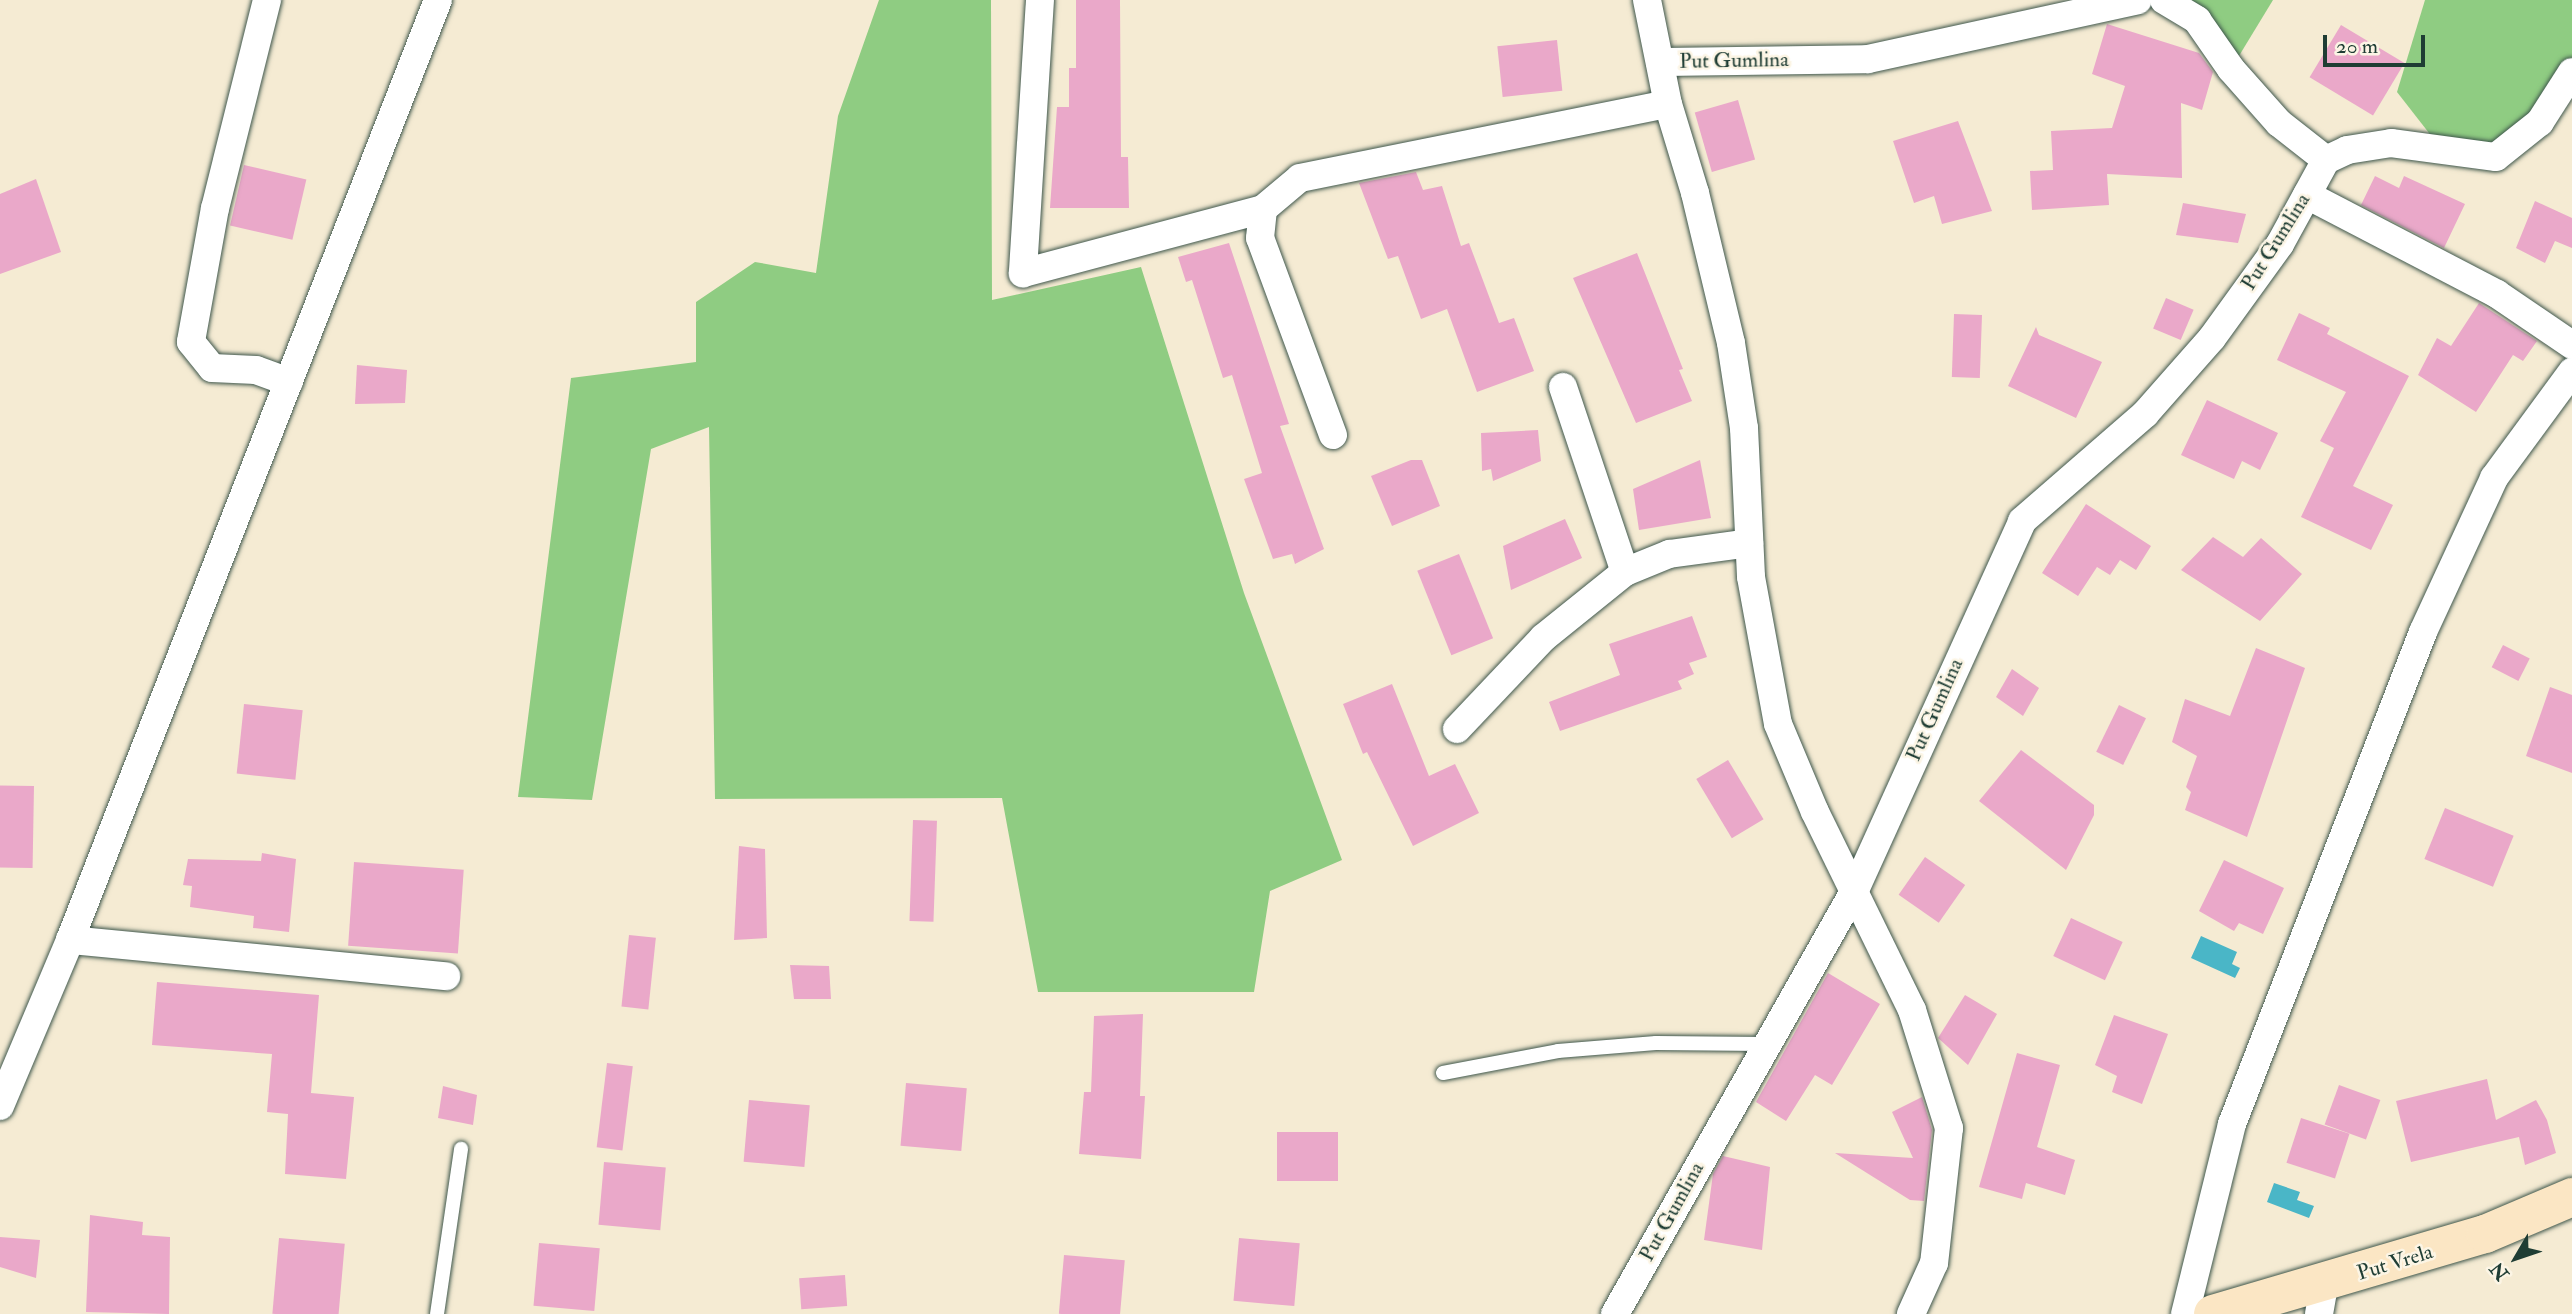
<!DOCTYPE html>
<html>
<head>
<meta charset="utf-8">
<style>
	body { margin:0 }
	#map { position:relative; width:2572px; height:1314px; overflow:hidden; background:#f5ebd3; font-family:"IM FELL Double Pica",serif }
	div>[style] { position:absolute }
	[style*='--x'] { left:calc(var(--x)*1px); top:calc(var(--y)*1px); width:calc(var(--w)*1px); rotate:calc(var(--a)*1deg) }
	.green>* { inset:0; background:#8fcc82 }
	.water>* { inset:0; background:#4ab6c7 }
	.building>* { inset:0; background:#eaa8c9; transform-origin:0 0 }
	.roads { filter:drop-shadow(0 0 2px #3f574c) drop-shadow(0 0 2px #3f574c) }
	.lane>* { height:14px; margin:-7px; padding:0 7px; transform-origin:7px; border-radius:7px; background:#fff }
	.street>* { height:28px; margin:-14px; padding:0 14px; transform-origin:14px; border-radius:14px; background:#fff }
	.secondary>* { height:38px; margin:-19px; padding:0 19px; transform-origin:19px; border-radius:19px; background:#fbe6c4 }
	span { translate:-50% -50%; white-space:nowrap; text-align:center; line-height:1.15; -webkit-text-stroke:5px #fcf5e5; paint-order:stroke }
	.street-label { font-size:21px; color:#1f3d34 }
	.north { position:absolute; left:2481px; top:1223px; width:70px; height:70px; -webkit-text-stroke:5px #fcf5e5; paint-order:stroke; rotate:231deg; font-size:19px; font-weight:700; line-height:28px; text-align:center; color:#1f3d34 }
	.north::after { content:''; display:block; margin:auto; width:24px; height:32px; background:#1f3d34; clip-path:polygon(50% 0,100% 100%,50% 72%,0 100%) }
	.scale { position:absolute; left:2323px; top:35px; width:102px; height:32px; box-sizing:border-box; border:4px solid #1f3d34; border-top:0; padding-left:9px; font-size:21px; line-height:24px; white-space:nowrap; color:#1f3d34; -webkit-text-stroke:5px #fcf5e5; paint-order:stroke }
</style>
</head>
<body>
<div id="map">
	<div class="green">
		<div style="clip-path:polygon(879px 0,991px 0,992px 300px,1141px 267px,1244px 593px,1342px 860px,1270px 891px,1254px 992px,1038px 992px,1002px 798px,715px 799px,709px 427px,651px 449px,592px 800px,518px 797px,571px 378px,696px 362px,696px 302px,755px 262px,816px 273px,838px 116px)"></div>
		<div style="clip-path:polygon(2164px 0,2273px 0,2231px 69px)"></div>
		<div style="clip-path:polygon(2425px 0,2572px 0,2572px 72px,2496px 157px,2443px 151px,2397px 92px)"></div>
	</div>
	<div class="water">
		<div style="clip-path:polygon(2201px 936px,2237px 952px,2232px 964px,2240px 968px,2235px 978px,2191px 958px)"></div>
		<div style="clip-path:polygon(2274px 1183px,2300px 1192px,2297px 1200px,2314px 1206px,2309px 1218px,2267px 1202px)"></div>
	</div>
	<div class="building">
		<div style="clip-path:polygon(1076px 0,1120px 0,1121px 157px,1128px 157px,1129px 208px,1050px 208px,1057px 107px,1069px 107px,1069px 68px,1076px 68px)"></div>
		<div style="clip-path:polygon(2107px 24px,2199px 53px,2213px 72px,2202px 110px,2181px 103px,2182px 178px,2107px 174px,2109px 205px,2032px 210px,2030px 171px,2053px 170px,2051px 131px,2112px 128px,2125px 86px,2092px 74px)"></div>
		<div style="left:2341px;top:25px;width:74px;height:61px;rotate:31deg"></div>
		<div style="left:1557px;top:40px;width:51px;height:60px;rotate:84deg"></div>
		<div style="left:1738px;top:100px;width:62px;height:45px;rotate:74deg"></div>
		<div style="clip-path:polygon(1958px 121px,1992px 211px,1942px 224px,1934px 196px,1914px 203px,1893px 141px)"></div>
		<div style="left:244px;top:165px;width:64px;height:62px;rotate:13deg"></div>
		<div style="clip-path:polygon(1416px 172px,1423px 190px,1442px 186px,1461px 246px,1469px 243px,1499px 323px,1514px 318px,1534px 371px,1477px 392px,1447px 309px,1421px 319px,1398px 256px,1388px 259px,1359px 183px)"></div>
		<div style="clip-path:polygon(2375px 176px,2399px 188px,2404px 176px,2465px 204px,2444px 248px,2361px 205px)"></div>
		<div style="clip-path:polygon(36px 179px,61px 252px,0 274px,0 194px)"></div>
		<div style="clip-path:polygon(2535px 201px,2572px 218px,2572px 248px,2555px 241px,2545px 263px,2516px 248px)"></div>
		<div style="clip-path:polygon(2183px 203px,2246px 214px,2238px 243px,2176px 235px)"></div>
		<div style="clip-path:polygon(1229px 243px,1289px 424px,1280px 426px,1324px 549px,1295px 564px,1292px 554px,1273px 559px,1244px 479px,1262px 473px,1232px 375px,1223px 378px,1192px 280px,1186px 282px,1178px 257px)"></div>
		<div style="clip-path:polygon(1637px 253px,1683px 369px,1679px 370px,1692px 401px,1636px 423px,1573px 278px)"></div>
		<div style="left:2166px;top:298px;width:30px;height:33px;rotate:23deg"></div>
		<div style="clip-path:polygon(2479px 303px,2537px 341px,2523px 361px,2513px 355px,2476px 412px,2418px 375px,2437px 338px,2451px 346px)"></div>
		<div style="clip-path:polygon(2299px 313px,2330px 328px,2327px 334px,2409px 376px,2353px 486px,2393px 505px,2371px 550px,2301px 517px,2334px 448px,2320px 441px,2346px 392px,2277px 360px)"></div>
		<div style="left:1982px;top:315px;width:63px;height:28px;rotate:92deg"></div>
		<div style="clip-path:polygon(2036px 327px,2039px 335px,2102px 362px,2076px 418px,2008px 386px)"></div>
		<div style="clip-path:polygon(357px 365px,407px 370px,405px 403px,355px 404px)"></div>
		<div style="clip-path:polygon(2207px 400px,2278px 433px,2260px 470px,2242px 461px,2234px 479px,2181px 455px)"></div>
		<div style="clip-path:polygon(1538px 430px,1541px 461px,1493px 481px,1491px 469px,1482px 471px,1481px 433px)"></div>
		<div style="clip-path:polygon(1411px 460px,1422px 460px,1440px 506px,1392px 526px,1371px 476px)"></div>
		<div style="clip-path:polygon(1700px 460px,1711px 518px,1639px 530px,1633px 489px)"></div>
		<div style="clip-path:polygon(2086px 504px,2151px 546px,2136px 570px,2120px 560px,2110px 575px,2097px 567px,2078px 596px,2042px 573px)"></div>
		<div style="clip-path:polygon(1565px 519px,1582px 558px,1511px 590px,1503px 546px)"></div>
		<div style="clip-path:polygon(2213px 537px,2243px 557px,2261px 538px,2302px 574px,2260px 621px,2181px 570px)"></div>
		<div style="left:1459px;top:554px;width:91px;height:45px;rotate:68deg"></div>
		<div style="clip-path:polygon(1692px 616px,1707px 657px,1689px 663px,1694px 674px,1678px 681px,1682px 689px,1560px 731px,1549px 702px,1620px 675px,1609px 644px)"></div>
		<div style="left:2503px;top:645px;width:30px;height:25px;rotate:27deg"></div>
		<div style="clip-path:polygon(2256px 648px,2305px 668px,2247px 837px,2185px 810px,2191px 792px,2186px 787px,2197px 756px,2172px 742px,2185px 699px,2230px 716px)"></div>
		<div style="clip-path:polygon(2012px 669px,2039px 688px,2023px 716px,1996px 697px)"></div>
		<div style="clip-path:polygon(1392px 684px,1429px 776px,1455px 764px,1479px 813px,1413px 846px,1367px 752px,1363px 754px,1343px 704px)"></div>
		<div style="clip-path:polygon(2550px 687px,2572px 695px,2572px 773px,2526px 756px)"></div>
		<div style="left:244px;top:704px;width:59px;height:70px;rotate:6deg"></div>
		<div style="left:2119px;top:705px;width:30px;height:52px;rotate:26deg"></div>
		<div style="clip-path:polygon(2021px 750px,2094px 805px,2094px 815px,2066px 870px,1979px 801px)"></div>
		<div style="left:1728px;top:760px;width:69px;height:37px;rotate:59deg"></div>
		<div style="left:34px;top:786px;width:82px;height:34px;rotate:91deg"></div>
		<div style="left:2445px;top:808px;width:74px;height:55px;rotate:22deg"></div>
		<div style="left:913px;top:820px;width:24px;height:101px;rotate:2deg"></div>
		<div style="clip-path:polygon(739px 846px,765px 849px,767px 938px,734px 940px)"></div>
		<div style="clip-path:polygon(262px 853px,296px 859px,289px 932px,253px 928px,254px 916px,190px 907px,192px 886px,183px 885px,188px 859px,261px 861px)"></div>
		<div style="left:1925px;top:857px;width:49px;height:46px;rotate:35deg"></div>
		<div style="clip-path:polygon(2224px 860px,2284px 888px,2263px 934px,2239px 923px,2234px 931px,2199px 911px)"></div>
		<div style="left:354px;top:862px;width:110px;height:84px;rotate:4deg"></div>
		<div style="left:2071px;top:918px;width:57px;height:42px;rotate:25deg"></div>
		<div style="left:629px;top:935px;width:27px;height:72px;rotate:6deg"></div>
		<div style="clip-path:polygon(790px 965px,829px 966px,831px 999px,794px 999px)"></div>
		<div style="clip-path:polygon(1828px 973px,1880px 1004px,1832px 1085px,1815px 1075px,1786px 1121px,1756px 1102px)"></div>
		<div style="clip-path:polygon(157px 982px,319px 995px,311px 1093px,354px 1097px,346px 1179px,285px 1174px,288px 1114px,267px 1112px,272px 1054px,152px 1045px)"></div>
		<div style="clip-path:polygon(1965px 995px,1997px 1014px,1968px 1065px,1938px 1038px)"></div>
		<div style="clip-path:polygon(1143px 1014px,1140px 1096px,1145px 1096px,1141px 1159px,1079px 1154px,1084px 1092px,1091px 1092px,1094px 1016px)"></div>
		<div style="clip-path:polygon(2114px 1015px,2168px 1034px,2142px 1104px,2112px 1092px,2117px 1076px,2095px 1065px)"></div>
		<div style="clip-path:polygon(2017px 1053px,2060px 1065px,2037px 1147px,2075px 1160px,2065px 1195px,2026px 1183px,2022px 1199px,1979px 1187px)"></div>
		<div style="left:607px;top:1063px;width:26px;height:85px;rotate:7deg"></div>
		<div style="clip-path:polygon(2487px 1079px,2496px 1120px,2536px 1100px,2547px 1120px,2556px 1153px,2525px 1165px,2519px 1137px,2411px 1162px,2396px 1101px)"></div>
		<div style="left:906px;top:1083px;width:61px;height:63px;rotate:5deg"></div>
		<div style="left:2339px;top:1085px;width:44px;height:42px;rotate:20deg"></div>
		<div style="clip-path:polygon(443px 1086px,477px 1095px,473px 1125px,438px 1118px)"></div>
		<div style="clip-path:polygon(1922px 1097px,1932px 1130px,1924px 1201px,1910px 1200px,1835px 1153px,1913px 1158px,1892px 1112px)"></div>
		<div style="left:749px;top:1100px;width:61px;height:62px;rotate:5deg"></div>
		<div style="left:2301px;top:1118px;width:51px;height:47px;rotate:18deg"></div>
		<div style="left:1338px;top:1132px;width:49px;height:61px;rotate:90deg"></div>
		<div style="clip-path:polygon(1723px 1156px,1770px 1167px,1762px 1250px,1704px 1240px,1713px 1174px)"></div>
		<div style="left:604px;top:1162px;width:62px;height:63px;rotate:5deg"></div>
		<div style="clip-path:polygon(90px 1215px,143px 1222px,142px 1235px,170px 1237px,169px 1314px,86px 1312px)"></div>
		<div style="clip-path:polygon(0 1237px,40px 1240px,36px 1278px,0 1267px)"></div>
		<div style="left:279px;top:1238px;width:66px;height:76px;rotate:5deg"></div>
		<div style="left:1239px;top:1238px;width:61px;height:63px;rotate:5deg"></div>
		<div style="left:539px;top:1243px;width:61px;height:63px;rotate:5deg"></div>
		<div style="left:1064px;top:1255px;width:61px;height:59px;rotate:5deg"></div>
		<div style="left:845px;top:1275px;width:31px;height:46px;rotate:86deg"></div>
	</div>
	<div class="roads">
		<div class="lane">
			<div style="--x:1443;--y:1073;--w:117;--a:-10.8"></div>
			<div style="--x:1558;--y:1051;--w:98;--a:-4.7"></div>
			<div style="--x:1656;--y:1043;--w:108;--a:0.5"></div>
			<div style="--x:437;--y:1314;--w:167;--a:-81.7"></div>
		</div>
		<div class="street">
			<div style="--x:267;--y:0;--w:214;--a:104"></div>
			<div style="--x:215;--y:208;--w:136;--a:100.2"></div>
			<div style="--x:191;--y:342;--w:33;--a:51"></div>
			<div style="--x:212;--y:368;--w:44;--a:2.6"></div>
			<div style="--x:256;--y:370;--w:35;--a:20"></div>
			<div style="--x:1040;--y:0;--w:274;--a:93.6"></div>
			<div style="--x:1023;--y:273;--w:248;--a:-14.9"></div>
			<div style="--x:1647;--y:0;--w:106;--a:78.6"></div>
			<div style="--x:1668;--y:104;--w:93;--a:73.1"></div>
			<div style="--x:1695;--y:193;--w:154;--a:76.5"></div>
			<div style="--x:1731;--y:343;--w:86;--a:81.3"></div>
			<div style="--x:1744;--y:428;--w:149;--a:87.3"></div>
			<div style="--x:1751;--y:577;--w:149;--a:79.6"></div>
			<div style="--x:1778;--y:724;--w:95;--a:67.2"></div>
			<div style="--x:1815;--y:812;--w:220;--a:63.9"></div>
			<div style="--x:1912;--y:1010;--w:124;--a:72.6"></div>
			<div style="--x:1949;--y:1128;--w:136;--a:96.3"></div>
			<div style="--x:1934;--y:1263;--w:56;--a:114.3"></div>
			<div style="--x:2164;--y:0;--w:39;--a:31"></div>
			<div style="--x:2197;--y:20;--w:60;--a:55.2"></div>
			<div style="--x:2231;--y:69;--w:72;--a:48.4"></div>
			<div style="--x:2279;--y:123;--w:60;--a:38.2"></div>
			<div style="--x:1660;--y:62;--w:208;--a:-0.8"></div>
			<div style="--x:1868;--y:59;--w:276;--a:-12.3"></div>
			<div style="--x:2307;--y:195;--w:214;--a:27.5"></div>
			<div style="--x:2497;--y:294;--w:91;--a:34.2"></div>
			<div style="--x:1563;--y:387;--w:195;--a:71.5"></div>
			<div style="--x:1333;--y:435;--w:210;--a:-110.3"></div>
			<div style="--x:1260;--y:238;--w:29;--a:-84"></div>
			<div style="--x:1263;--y:209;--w:48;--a:-40"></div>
			<div style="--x:1300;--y:178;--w:375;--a:-11.4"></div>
			<div style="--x:1457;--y:729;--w:125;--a:-46.6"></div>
			<div style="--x:1543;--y:638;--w:105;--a:-38.8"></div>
			<div style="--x:1625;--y:572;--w:48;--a:-22.2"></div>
			<div style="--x:1669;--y:554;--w:81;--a:-7.8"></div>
			<div style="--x:70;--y:940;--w:378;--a:5.5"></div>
			<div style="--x:0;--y:1106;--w:180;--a:-67.1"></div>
			<div style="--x:70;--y:940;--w:1009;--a:-68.62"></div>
			<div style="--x:1615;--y:1314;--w:487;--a:-60.5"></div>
			<div style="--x:1855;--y:890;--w:405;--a:-65.6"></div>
			<div style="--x:2022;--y:521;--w:163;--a:-41"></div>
			<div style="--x:2145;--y:414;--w:101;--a:-48.6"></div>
			<div style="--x:2212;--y:338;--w:116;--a:-54.1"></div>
			<div style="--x:2280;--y:244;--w:96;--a:-61.3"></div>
			<div style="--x:2326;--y:160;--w:23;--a:-25"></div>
			<div style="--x:2347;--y:150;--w:45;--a:-9"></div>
			<div style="--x:2391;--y:143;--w:106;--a:7.6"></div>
			<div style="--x:2496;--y:157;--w:56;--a:-38.5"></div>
			<div style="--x:2540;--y:122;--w:59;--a:-57.4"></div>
			<div style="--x:2185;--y:1314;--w:196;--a:-76.1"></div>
			<div style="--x:2232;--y:1124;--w:528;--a:-68.78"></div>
			<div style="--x:2423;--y:632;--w:170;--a:-65.2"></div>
			<div style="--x:2494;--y:478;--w:132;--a:-53.7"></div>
			<div style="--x:2319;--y:1314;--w:29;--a:-80"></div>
		</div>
		<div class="secondary">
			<div style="--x:2213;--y:1314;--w:284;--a:-16.4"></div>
			<div style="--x:2485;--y:1234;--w:95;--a:-23"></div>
		</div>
	</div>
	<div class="street-label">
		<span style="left:1734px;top:61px;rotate:-1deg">Put Gumlina</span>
		<span style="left:2276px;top:242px;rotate:-58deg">Put Gumlina</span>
		<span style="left:1935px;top:710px;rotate:-66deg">Put Gumlina</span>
		<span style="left:1672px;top:1212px;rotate:-61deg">Put Gumlina</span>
		<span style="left:2395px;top:1263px;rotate:-17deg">Put Vrela</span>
	</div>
	<div class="north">N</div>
	<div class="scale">20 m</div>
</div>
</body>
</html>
